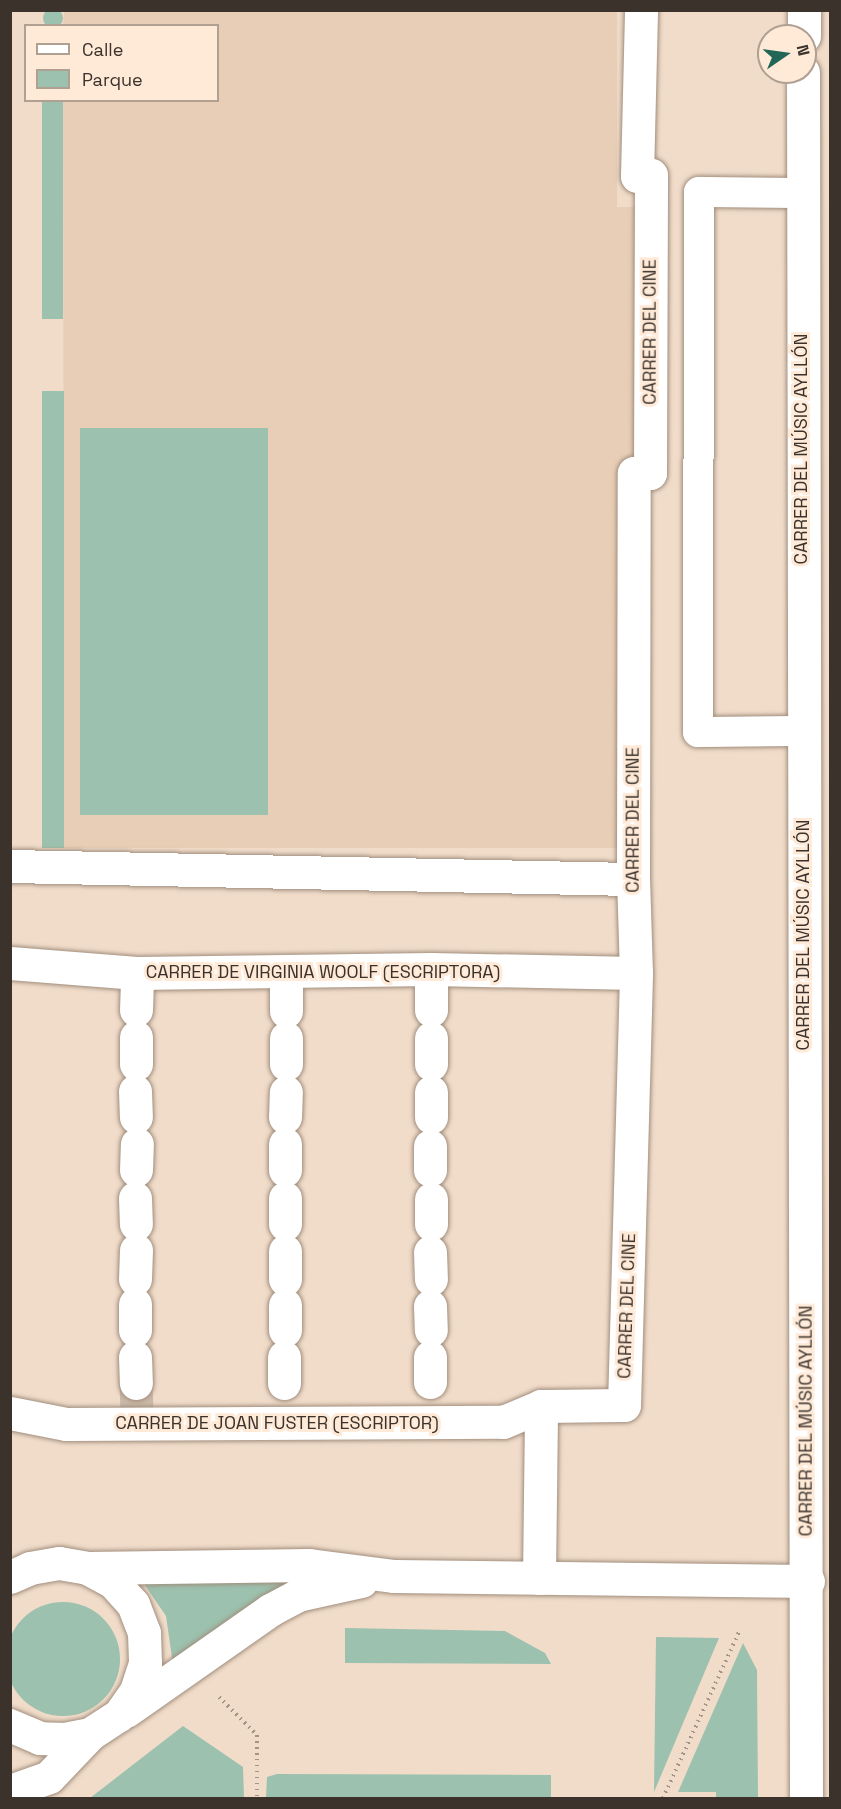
<!DOCTYPE html>
<html>
<head>
<meta charset="utf-8">
<style>
	body { margin:0 }
	#map { position:relative; width:841px; height:1809px; overflow:hidden; background:#f1dcca; font-family:"Space Grotesk",sans-serif }
	div>[style] { position:absolute }
	[style*='--x'] { left:calc(var(--x)*1px); top:calc(var(--y)*1px); width:calc(var(--w)*1px); rotate:calc(var(--a)*1deg) }
	.built>* { inset:0; background:#e9ceb7 }
	.green>* { inset:0; background:#9cc1ae; transform-origin:0 0 }
	.round { border-radius:50% }
	.pedestrian-tunnel>* { height:33px; margin-top:-16.5px; transform-origin:0; background:repeating-linear-gradient(90deg,#ccbaaa 0 33px,transparent 0 49px) }
	.path>* { height:4px; margin-top:-2px; transform-origin:0; background:repeating-linear-gradient(90deg,#a49487 0 1.5px,transparent 0 6px) }
	.roads { filter:drop-shadow(0 0 2px #a18e7d) drop-shadow(0 0 2px #a18e7d) }
	.service>* { height:30px; margin:-15px; padding:0 15px; transform-origin:15px; border-radius:15px; background:#fff }
	.pedestrian>* { height:33px; margin:-16.5px; padding:0 16.5px; transform-origin:16.5px; border-radius:16.5px; background:#fff }
	.minor>* { height:33px; margin:-16.5px; padding:0 16.5px; transform-origin:16.5px; border-radius:16.5px; background:#fff }
	.tertiary>* { height:33px; margin:-16.5px; padding:0 16.5px; transform-origin:16.5px; border-radius:16.5px; background:#fff }
	span { translate:-50% -50%; white-space:nowrap; text-align:center; line-height:1.15; -webkit-text-stroke:6px #ffe9d7; paint-order:stroke }
	.street-label { font-size:18px; color:#3a322b }
	.frame { position:absolute; inset:0; border:12px solid #3a322b; pointer-events:none }
	.legend { position:absolute; left:24px; top:24px; width:195px; height:78px; box-sizing:border-box; background:#ffe9d7; border:2px solid #b0a092; margin:0; padding:8px 10px; list-style:none; font-size:18px; color:#3a322b }
	.legend li { display:flex; align-items:center; gap:12px; height:30px }
	.legend b { width:30px; border:2px solid #b0a092 }
	.north { position:absolute; left:757px; top:24px; width:60px; height:60px; box-sizing:border-box; background:#ffe9d7; border:2px solid #b0a092; border-radius:50%; rotate:77deg; font-size:16px; font-weight:700; line-height:24px; text-align:center; color:#3a322b }
	.north::after { content:''; display:block; margin:auto; width:21px; height:27px; background:#226658; clip-path:polygon(50% 0,100% 100%,50% 72%,0 100%) }
</style>
</head>
<body>
<div id="map">
	<div class="built">
		<div style="clip-path:polygon(64px 11px,617px 11px,617px 207px,635px 207px,635px 463px,619px 464px,620px 848px,64px 848px,63px 101px,218px 100px,218px 26px,63px 25px)"></div>
	</div>
	<div class="green">
		<div class="round" style="left:43px;top:8px;width:20px;height:20px"></div>
		<div style="left:42px;top:101px;width:21px;height:218px"></div>
		<div style="left:42px;top:391px;width:22px;height:457px"></div>
		<div style="left:80px;top:428px;width:188px;height:387px"></div>
		<div style="clip-path:polygon(311px 1577px,173px 1665px,166px 1616px,140px 1578px)"></div>
		<div class="round" style="left:6px;top:1602px;width:114px;height:114px"></div>
		<div style="clip-path:polygon(345px 1628px,505px 1631px,545px 1653px,551px 1664px,345px 1663px)"></div>
		<div style="clip-path:polygon(656px 1637px,719px 1638px,654px 1792px)"></div>
		<div style="clip-path:polygon(743px 1643px,757px 1670px,758px 1798px,716px 1798px,716px 1792px,678px 1792px)"></div>
		<div style="clip-path:polygon(183px 1726px,243px 1767px,244px 1798px,90px 1798px)"></div>
		<div style="clip-path:polygon(277px 1774px,551px 1775px,551px 1798px,266px 1798px,267px 1777px)"></div>
	</div>
	<div class="pedestrian-tunnel">
		<div style="--x:136;--y:1383;--w:27;--a:88"></div>
	</div>
	<div class="path">
		<div style="--x:219;--y:1697;--w:54;--a:45"></div>
		<div style="--x:257;--y:1735;--w:63;--a:90"></div>
		<div style="--x:663;--y:1798;--w:185;--a:-65.4"></div>
	</div>
	<div class="roads">
		<div class="service">
			<div style="--x:801;--y:731;--w:103;--a:179.4"></div>
			<div style="--x:698;--y:732;--w:540;--a:-89.89"></div>
			<div style="--x:699;--y:192;--w:103;--a:0.6"></div>
		</div>
		<div class="pedestrian">
			<div style="--x:10;--y:866;--w:623;--a:1.2"></div>
			<div style="--x:10;--y:963;--w:127;--a:4.5"></div>
			<div style="--x:137;--y:973;--w:294;--a:-0.8"></div>
			<div style="--x:431;--y:969;--w:205;--a:1.1"></div>
			<div style="--x:431;--y:969;--w:41;--a:90"></div>
			<div style="--x:136;--y:1010;--w:37;--a:-88"></div>
			<div style="--x:286;--y:1011;--w:40;--a:-90"></div>
			<div style="--x:136;--y:1037;--w:27;--a:90"></div>
			<div style="--x:286;--y:1038;--w:26;--a:90"></div>
			<div style="--x:431;--y:1064;--w:26;--a:-90"></div>
			<div style="--x:135;--y:1091;--w:26;--a:88"></div>
			<div style="--x:285;--y:1117;--w:25;--a:-88"></div>
			<div style="--x:431;--y:1117;--w:25;--a:-90"></div>
			<div style="--x:136;--y:1170;--w:26;--a:-88"></div>
			<div style="--x:285;--y:1170;--w:26;--a:-90"></div>
			<div style="--x:430;--y:1170;--w:24;--a:-90"></div>
			<div style="--x:135;--y:1198;--w:26;--a:88"></div>
			<div style="--x:285;--y:1224;--w:26;--a:-90"></div>
			<div style="--x:431;--y:1224;--w:25;--a:-90"></div>
			<div style="--x:430;--y:1252;--w:27;--a:88"></div>
			<div style="--x:135;--y:1279;--w:29;--a:-88"></div>
			<div style="--x:285;--y:1279;--w:28;--a:-90"></div>
			<div style="--x:135;--y:1304;--w:26;--a:90"></div>
			<div style="--x:430;--y:1306;--w:24;--a:88"></div>
			<div style="--x:285;--y:1330;--w:25;--a:-90"></div>
			<div style="--x:135;--y:1357;--w:26;--a:88"></div>
			<div style="--x:430;--y:1382;--w:25;--a:-90"></div>
			<div style="--x:284;--y:1383;--w:26;--a:-90"></div>
			<div style="--x:624;--y:1405;--w:432;--a:-88.4"></div>
			<div style="--x:636;--y:973;--w:94;--a:-91.8"></div>
			<div style="--x:633;--y:879;--w:406;--a:-89.9"></div>
			<div style="--x:634;--y:473;--w:16;--a:0"></div>
			<div style="--x:650;--y:473;--w:298;--a:-89.8"></div>
			<div style="--x:651;--y:175;--w:14;--a:176"></div>
			<div style="--x:637;--y:176;--w:166;--a:-88.6"></div>
			<div style="--x:10;--y:1413;--w:57;--a:11.1"></div>
			<div style="--x:66;--y:1424;--w:437;--a:-0.3"></div>
			<div style="--x:503;--y:1422;--w:41;--a:-22.8"></div>
		</div>
		<div class="minor">
			<div style="--x:87;--y:1568;--w:222;--a:-0.8"></div>
			<div style="--x:309;--y:1565;--w:86;--a:7.4"></div>
			<div style="--x:394;--y:1576;--w:414;--a:0.7"></div>
			<div style="--x:10;--y:1577;--w:22;--a:-24"></div>
			<div style="--x:30;--y:1568;--w:29;--a:-10"></div>
			<div style="--x:59;--y:1563;--w:28;--a:10"></div>
			<div style="--x:87;--y:1568;--w:30;--a:28"></div>
			<div style="--x:113;--y:1582;--w:30;--a:48"></div>
			<div style="--x:133;--y:1604;--w:31;--a:69"></div>
			<div style="--x:144;--y:1633;--w:30;--a:88"></div>
			<div style="--x:145;--y:1663;--w:29;--a:108"></div>
			<div style="--x:136;--y:1691;--w:29;--a:125"></div>
			<div style="--x:119;--y:1715;--w:35;--a:147"></div>
			<div style="--x:90;--y:1734;--w:25;--a:169"></div>
			<div style="--x:65;--y:1739;--w:25;--a:-178"></div>
			<div style="--x:40;--y:1738;--w:33;--a:-157"></div>
			<div style="--x:539;--y:1578;--w:172;--a:-89.3"></div>
			<div style="--x:541;--y:1406;--w:83;--a:-0.7"></div>
			<div style="--x:126;--y:1711;--w:176;--a:-35"></div>
			<div style="--x:270;--y:1610;--w:32;--a:-28"></div>
			<div style="--x:298;--y:1595;--w:65;--a:-12.5"></div>
			<div style="--x:10;--y:1791;--w:41;--a:-19.7"></div>
			<div style="--x:49;--y:1777;--w:59;--a:-46.4"></div>
		</div>
		<div class="tertiary">
			<div style="--x:804;--y:36;--w:26;--a:-90"></div>
			<div style="--x:803;--y:72;--w:1726;--a:89.9"></div>
		</div>
	</div>
	<div class="street-label">
		<span style="left:650px;top:332px;rotate:-90deg">CARRER DEL CINE</span>
		<span style="left:801px;top:449px;rotate:-90deg">CARRER DEL MÚSIC AYLLÓN</span>
		<span style="left:633px;top:820px;rotate:-90deg">CARRER DEL CINE</span>
		<span style="left:803px;top:935px;rotate:-90deg">CARRER DEL MÚSIC AYLLÓN</span>
		<span style="left:323px;top:972px">CARRER DE VIRGINIA WOOLF (ESCRIPTORA)</span>
		<span style="left:627px;top:1306px;rotate:-88deg">CARRER DEL CINE</span>
		<span style="left:806px;top:1421px;rotate:-90deg">CARRER DEL MÚSIC AYLLÓN</span>
		<span style="left:277px;top:1423px">CARRER DE JOAN FUSTER (ESCRIPTOR)</span>
	</div>
	<div class="frame"></div>
	<ul class="legend">
	<li><b style="height:8px;background:#fff"></b>Calle</li>
	<li><b style="height:16px;background:#9cc1ae"></b>Parque</li>
	</ul>
	<div class="north">N</div>
</div>
</body>
</html>
